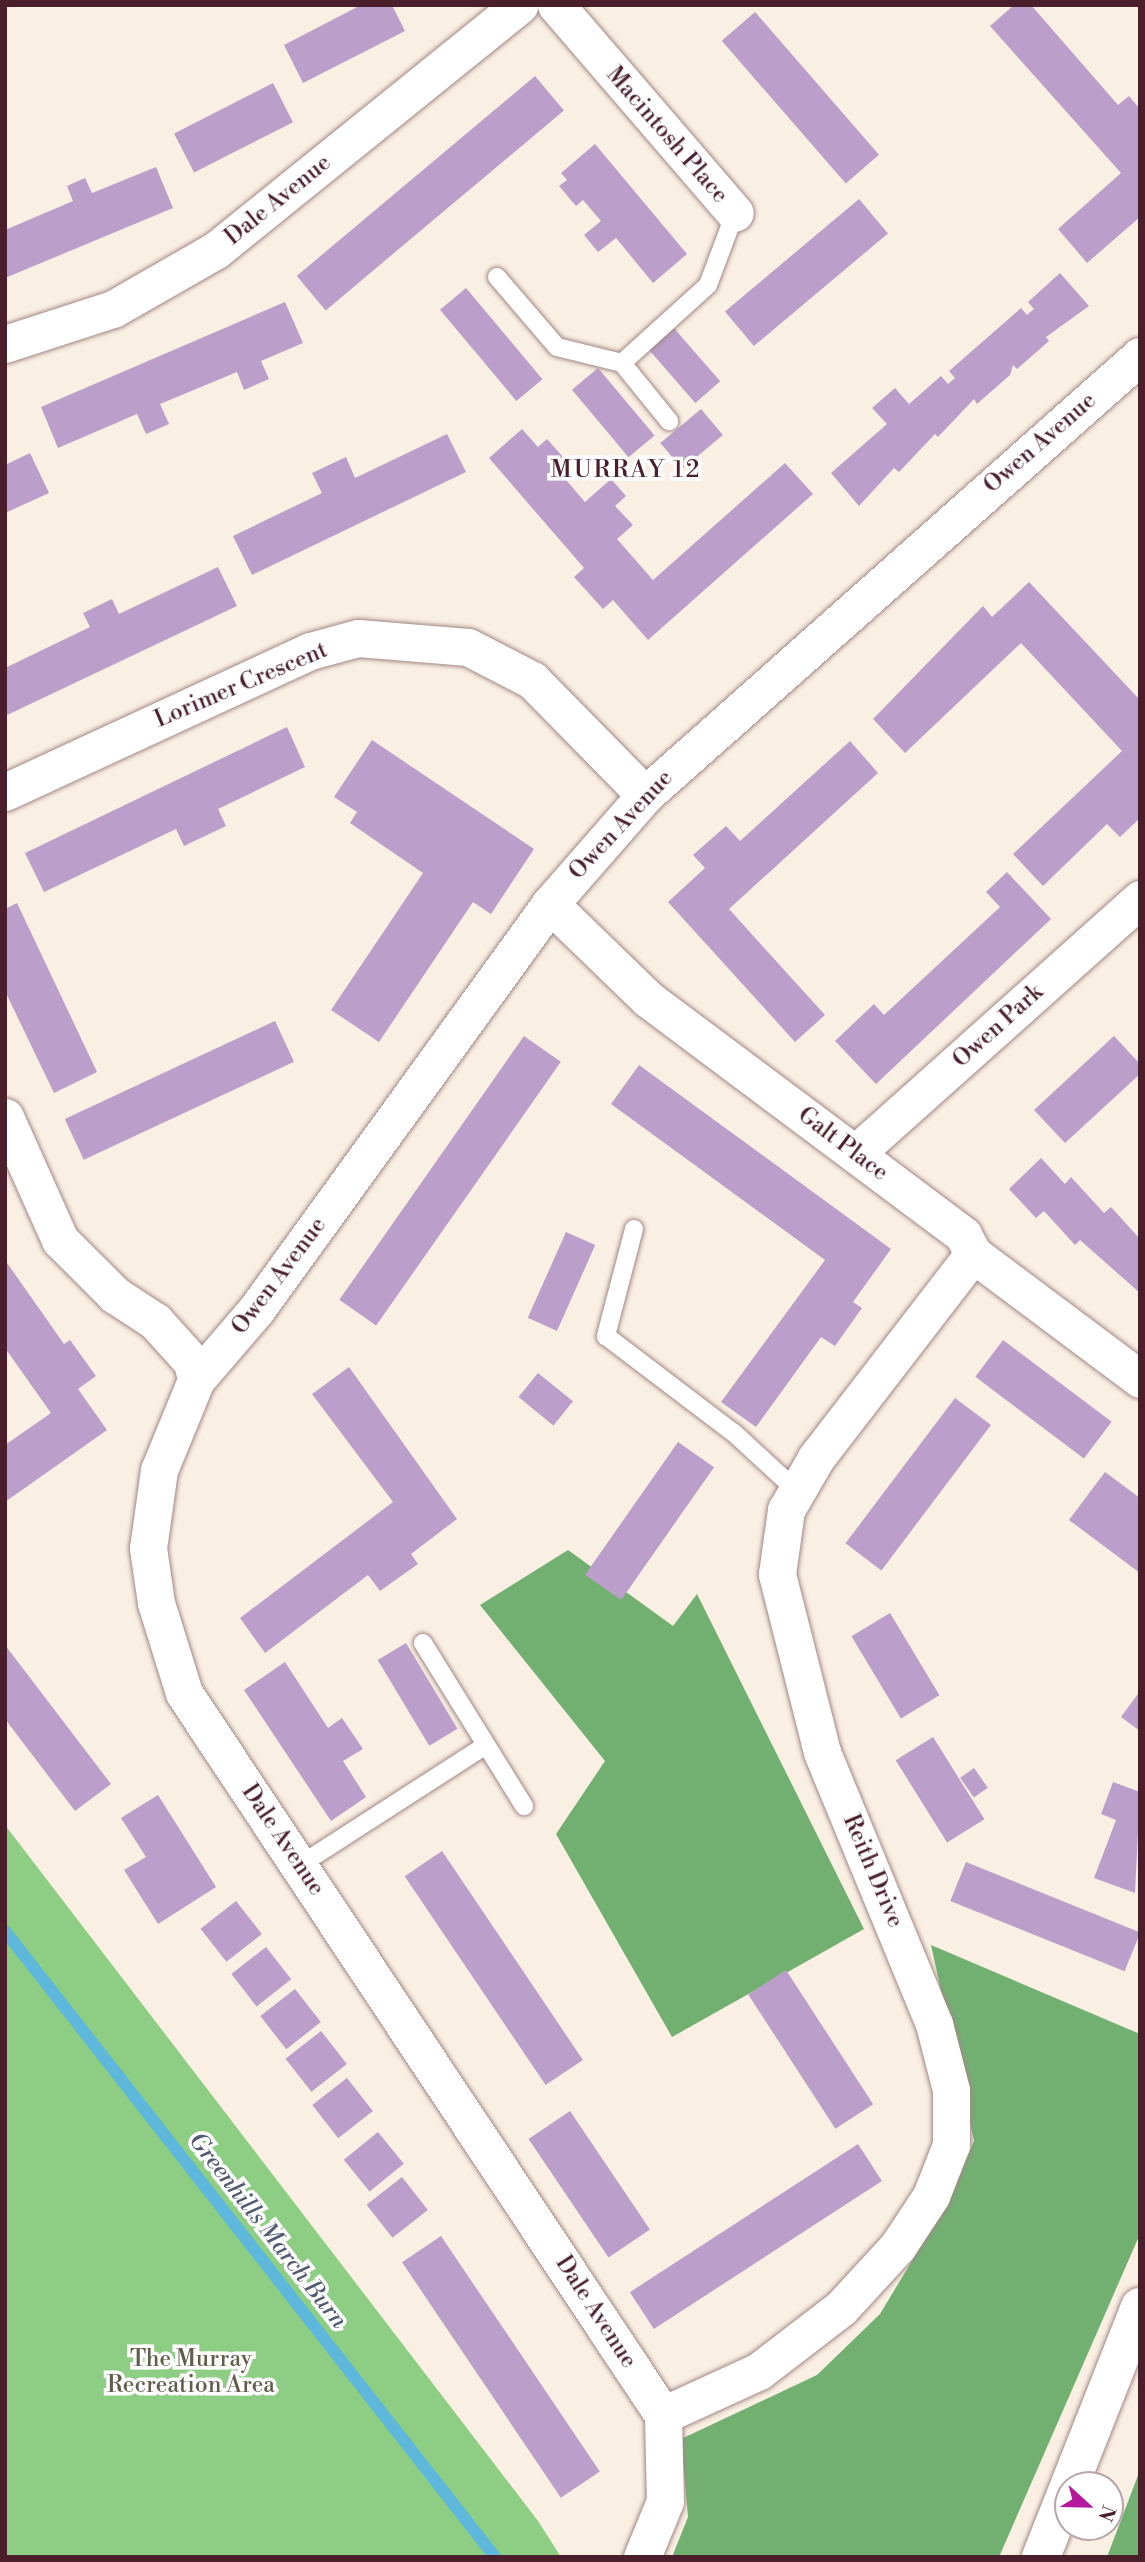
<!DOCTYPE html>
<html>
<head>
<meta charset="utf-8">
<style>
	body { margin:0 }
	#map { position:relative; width:1145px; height:2562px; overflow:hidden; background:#f9efe2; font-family:"Libre Bodoni",serif }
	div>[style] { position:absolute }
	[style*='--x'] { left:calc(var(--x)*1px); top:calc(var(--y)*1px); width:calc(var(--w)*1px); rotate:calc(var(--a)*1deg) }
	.green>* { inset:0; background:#8ecd84 }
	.forest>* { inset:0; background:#72b072 }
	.stream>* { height:12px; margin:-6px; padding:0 6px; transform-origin:6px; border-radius:6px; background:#5db8db }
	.building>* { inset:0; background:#bb9fca; transform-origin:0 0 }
	.roads { filter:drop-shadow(0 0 2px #a28786) drop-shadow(0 0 2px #a28786) }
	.lane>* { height:18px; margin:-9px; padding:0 9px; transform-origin:9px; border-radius:9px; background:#fff }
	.street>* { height:37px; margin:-18.5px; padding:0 18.5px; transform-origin:18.5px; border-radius:18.5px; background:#fff }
	.secondary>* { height:38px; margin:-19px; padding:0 19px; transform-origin:19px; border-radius:19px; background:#fff }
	span { translate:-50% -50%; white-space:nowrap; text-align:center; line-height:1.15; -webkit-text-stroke:7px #fff; paint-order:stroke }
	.street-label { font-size:23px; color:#4a1f2b }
	.park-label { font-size:23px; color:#625c4a }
	.neighbourhood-label { font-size:24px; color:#4a1f2b; letter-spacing:2px }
	.water-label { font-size:24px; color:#525c71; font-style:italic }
	.frame { position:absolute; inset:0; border:7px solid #4a1f2b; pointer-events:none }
	.north { position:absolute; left:1054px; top:2471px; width:70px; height:70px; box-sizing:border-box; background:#fff; border:2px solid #b7a5aa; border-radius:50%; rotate:112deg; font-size:19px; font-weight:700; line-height:28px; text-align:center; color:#4a1f2b }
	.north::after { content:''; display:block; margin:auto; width:24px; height:32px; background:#b5179e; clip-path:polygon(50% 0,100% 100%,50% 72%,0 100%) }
</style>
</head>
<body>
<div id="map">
	<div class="green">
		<div style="clip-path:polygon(5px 1825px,538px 2521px,561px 2557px,5px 2557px)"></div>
	</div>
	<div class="forest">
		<div style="clip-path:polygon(568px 1550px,673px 1626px,697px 1594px,864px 1929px,672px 2037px,556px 1834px,605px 1761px,480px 1605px)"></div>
		<div style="clip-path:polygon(931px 1945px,1140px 2034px,1140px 2234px,999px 2557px,672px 2557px,688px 2517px,681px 2439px,817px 2375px,880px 2314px,948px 2201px,974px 2141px)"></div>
		<div style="clip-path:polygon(1140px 2470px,1140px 2557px,1107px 2557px)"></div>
	</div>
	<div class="stream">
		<div style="--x:5;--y:1931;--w:795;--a:51.95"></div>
	</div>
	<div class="building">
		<div style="clip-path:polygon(361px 5px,392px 5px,405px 31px,303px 83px,284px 45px)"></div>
		<div style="clip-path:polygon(1014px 5px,1031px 5px,1118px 105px,1129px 96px,1140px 109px,1140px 217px,1087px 263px,1058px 229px,1121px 173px,990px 26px)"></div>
		<div style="left:755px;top:12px;width:189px;height:44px;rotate:49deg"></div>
		<div style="left:535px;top:76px;width:45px;height:311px;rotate:50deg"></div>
		<div style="left:273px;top:83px;width:44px;height:111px;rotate:63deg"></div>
		<div style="clip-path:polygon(595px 144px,687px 254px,653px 283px,616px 238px,598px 252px,584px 235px,601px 221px,583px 200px,576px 206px,559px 186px,567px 180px,561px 173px)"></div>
		<div style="clip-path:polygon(156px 167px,173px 208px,5px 278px,5px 230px,73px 201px,67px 186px,85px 178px,92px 193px)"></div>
		<div style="left:859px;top:199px;width:45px;height:175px;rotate:50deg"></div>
		<div style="clip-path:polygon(1060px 273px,1089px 306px,1046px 337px,1049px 341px,1017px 369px,1013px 365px,1010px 375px,977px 404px,974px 399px,938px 437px,935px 434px,899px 472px,894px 468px,859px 506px,831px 473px,887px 424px,872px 408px,895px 388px,909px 404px,941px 376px,948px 384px,955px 378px,949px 371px,1021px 308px,1027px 315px,1034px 309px,1028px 302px)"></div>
		<div style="left:466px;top:288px;width:119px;height:34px;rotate:50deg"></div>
		<div style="clip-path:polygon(285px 302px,303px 343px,261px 361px,269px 379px,244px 390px,237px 372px,160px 404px,169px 424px,146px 434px,137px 414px,58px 448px,41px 407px)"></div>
		<div style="left:673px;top:327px;width:72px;height:33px;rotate:49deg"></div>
		<div style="left:598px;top:368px;width:88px;height:34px;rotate:50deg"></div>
		<div style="left:701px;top:409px;width:34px;height:53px;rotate:50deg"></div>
		<div style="clip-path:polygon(522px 429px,538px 447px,547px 439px,563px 457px,554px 466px,585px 502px,611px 479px,626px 496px,615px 506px,633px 525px,617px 539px,653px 580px,785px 463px,813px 494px,648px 640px,613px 600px,603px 609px,574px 577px,584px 568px,489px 458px)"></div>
		<div style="clip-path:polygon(447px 434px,466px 472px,252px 575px,233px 536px,322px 493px,312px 473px,346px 457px,355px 478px)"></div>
		<div style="clip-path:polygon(30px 453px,49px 493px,5px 513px,5px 465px)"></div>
		<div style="clip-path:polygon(218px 567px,237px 606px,5px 716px,5px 668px,90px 627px,83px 613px,112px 599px,119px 614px)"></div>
		<div style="clip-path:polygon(1029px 582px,1140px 700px,1140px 818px,1120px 837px,1107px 824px,1043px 886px,1013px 854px,1122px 751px,1021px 643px,905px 753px,873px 719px,983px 606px,992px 617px)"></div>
		<div style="clip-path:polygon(287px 727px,305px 767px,218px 809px,226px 826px,184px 846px,176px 829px,44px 892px,25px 853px)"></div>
		<div style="clip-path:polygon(372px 740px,534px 849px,491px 914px,473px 902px,379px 1042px,331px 1010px,423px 873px,350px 823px,357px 812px,334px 797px)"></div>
		<div style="clip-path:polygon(850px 741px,878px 773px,729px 909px,825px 1015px,795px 1042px,668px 902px,705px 868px,693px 855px,726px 826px,740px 841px)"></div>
		<div style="clip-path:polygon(1007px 872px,1051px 919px,876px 1084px,835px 1041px,874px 1004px,884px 1015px,1000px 907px,986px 892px)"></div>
		<div style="clip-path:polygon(17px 903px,97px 1072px,54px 1093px,5px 991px,5px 909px)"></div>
		<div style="left:275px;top:1021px;width:45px;height:232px;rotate:65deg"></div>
		<div style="left:524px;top:1036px;width:45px;height:322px;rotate:35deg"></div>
		<div style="clip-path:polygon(1114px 1036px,1140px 1064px,1140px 1074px,1065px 1143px,1034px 1110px)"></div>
		<div style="clip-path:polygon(639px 1065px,891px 1249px,853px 1302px,862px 1308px,835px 1346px,821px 1337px,756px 1427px,721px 1402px,825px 1260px,611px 1104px)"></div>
		<div style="clip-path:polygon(1041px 1158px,1065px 1184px,1071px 1177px,1104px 1213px,1111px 1207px,1140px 1239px,1140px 1293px,1080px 1240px,1075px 1245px,1044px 1211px,1036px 1218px,1009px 1189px)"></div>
		<div style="left:566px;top:1232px;width:32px;height:94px;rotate:24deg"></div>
		<div style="clip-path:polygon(5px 1260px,64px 1344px,70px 1340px,96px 1376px,78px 1389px,107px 1430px,5px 1502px,5px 1445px,51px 1413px,5px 1348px)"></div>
		<div style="left:1003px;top:1340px;width:136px;height:46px;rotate:37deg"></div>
		<div style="clip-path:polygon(349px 1367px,457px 1519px,411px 1554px,418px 1564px,380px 1591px,368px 1575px,265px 1653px,240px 1618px,393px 1502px,312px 1394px)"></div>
		<div style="left:538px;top:1373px;width:45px;height:31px;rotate:39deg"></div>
		<div style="left:955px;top:1398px;width:45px;height:182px;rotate:37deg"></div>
		<div style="left:678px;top:1442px;width:44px;height:162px;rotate:35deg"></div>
		<div style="clip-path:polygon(1105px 1472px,1140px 1498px,1140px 1573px,1069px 1520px)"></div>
		<div style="left:890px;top:1613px;width:96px;height:45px;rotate:59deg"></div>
		<div style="left:406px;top:1643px;width:100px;height:33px;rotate:59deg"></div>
		<div style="clip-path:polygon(5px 1645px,111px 1784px,75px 1811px,5px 1719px)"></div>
		<div style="clip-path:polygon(285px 1662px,328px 1728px,342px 1718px,363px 1749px,343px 1761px,366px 1797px,331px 1821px,244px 1690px)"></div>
		<div style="clip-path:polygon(1140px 1691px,1140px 1731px,1121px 1717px)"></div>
		<div style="left:933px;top:1737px;width:97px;height:44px;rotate:58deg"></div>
		<div style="left:974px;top:1768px;width:24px;height:17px;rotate:55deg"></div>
		<div style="clip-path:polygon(1113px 1782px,1140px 1792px,1135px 1893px,1094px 1878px,1116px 1820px,1101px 1814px)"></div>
		<div style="clip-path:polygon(158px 1795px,216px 1887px,158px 1924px,124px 1870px,146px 1857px,121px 1818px)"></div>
		<div style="left:442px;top:1851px;width:252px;height:45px;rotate:56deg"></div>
		<div style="left:966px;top:1862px;width:188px;height:42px;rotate:22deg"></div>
		<div style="left:236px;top:1901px;width:42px;height:45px;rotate:52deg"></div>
		<div style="left:266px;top:1947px;width:41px;height:44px;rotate:52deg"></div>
		<div style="left:786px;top:1970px;width:160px;height:45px;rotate:57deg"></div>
		<div style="left:295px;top:1989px;width:42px;height:44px;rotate:52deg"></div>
		<div style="left:321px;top:2031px;width:42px;height:45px;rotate:52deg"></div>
		<div style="left:347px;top:2078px;width:42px;height:44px;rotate:52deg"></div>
		<div style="left:570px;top:2111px;width:143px;height:50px;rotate:56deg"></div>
		<div style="left:378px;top:2132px;width:41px;height:44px;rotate:51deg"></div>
		<div style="left:858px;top:2144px;width:44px;height:272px;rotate:57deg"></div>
		<div style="left:402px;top:2177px;width:42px;height:45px;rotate:52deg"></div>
		<div style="left:441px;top:2236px;width:284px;height:47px;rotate:56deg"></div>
	</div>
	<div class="roads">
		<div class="lane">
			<div style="--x:497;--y:277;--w:92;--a:49.4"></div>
			<div style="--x:557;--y:347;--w:67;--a:13.8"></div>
			<div style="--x:622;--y:363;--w:116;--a:-42.2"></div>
			<div style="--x:708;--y:285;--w:77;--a:-69.4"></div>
			<div style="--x:622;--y:363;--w:75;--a:51"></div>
			<div style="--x:634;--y:1229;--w:111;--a:104.7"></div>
			<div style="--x:606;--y:1336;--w:161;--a:37.2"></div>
			<div style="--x:734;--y:1433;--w:86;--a:42.6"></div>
			<div style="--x:423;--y:1643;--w:192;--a:58.2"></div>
			<div style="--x:300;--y:1865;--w:221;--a:-32.8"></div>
		</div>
		<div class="street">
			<div style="--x:556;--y:5;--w:274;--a:49.3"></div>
			<div style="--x:5;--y:344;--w:114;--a:-18"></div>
			<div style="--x:113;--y:309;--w:119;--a:-29.8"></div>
			<div style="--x:216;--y:250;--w:390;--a:-38.9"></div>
			<div style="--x:5;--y:792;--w:336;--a:-24.8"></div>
			<div style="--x:310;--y:651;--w:50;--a:-15.2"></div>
			<div style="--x:358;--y:638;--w:110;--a:4.7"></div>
			<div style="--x:468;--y:647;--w:72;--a:27.3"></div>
			<div style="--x:532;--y:680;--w:161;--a:45.5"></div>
			<div style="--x:550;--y:904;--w:136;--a:44.1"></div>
			<div style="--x:648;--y:999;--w:394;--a:36.8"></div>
			<div style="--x:963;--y:1235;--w:21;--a:62"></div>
			<div style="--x:973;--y:1254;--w:209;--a:36.8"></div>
			<div style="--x:5;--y:1117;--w:135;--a:65.9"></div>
			<div style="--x:60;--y:1240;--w:78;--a:45"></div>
			<div style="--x:115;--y:1295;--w:48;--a:33"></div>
			<div style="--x:155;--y:1321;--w:55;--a:47.9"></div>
			<div style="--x:192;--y:1362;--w:18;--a:77"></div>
			<div style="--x:196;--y:1380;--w:97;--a:112.3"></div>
			<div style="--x:159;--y:1470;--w:79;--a:98"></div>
			<div style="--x:148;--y:1548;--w:56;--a:81.7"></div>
			<div style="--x:156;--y:1603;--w:94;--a:72.7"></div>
			<div style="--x:184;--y:1693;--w:866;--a:56.44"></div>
			<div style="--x:663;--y:2415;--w:86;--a:88.7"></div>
			<div style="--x:665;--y:2501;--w:61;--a:112.3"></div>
			<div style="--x:856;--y:1153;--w:381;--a:-41.8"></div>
			<div style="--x:196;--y:1380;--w:92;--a:-49.4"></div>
			<div style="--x:256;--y:1310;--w:501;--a:-54.09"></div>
			<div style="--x:550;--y:904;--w:145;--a:-48.9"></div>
			<div style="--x:645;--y:795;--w:662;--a:-41.57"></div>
			<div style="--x:663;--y:2415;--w:106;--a:-24.6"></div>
			<div style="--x:759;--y:2371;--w:103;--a:-37.5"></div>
			<div style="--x:841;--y:2308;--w:84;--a:-47.4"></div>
			<div style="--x:898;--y:2246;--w:60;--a:-56.6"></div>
			<div style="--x:931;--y:2196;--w:55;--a:-68.6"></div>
			<div style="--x:951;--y:2145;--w:55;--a:-90"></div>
			<div style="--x:951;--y:2090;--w:68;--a:-104.4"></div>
			<div style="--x:934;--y:2024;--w:294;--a:-112.4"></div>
			<div style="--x:822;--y:1752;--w:184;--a:-104.2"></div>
			<div style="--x:777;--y:1574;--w:65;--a:-82"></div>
			<div style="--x:786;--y:1510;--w:60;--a:-60"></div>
			<div style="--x:816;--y:1458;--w:257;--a:-52.4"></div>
		</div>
		<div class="secondary">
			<div style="--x:1041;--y:2557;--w:269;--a:-68.4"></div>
		</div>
	</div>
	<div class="street-label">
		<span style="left:667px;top:135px;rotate:49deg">Macintosh Place</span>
		<span style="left:278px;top:200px;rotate:-39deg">Dale Avenue</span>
		<span style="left:1040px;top:443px;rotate:-41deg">Owen Avenue</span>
		<span style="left:241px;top:685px;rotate:-23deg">Lorimer Crescent</span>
		<span style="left:621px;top:825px;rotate:-47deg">Owen Avenue</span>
		<span style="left:998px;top:1026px;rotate:-42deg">Owen Park</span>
		<span style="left:843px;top:1144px;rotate:37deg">Galt Place</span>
		<span style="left:279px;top:1276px;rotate:-53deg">Owen Avenue</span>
		<span style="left:283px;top:1840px;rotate:56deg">Dale Avenue</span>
		<span style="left:873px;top:1871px;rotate:67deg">Reith Drive</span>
		<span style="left:596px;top:2312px;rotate:57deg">Dale Avenue</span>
	</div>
	<div class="park-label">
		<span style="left:191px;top:2372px">The Murray<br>Recreation Area</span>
	</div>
	<div class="neighbourhood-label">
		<span style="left:626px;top:471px">MURRAY 12</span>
	</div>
	<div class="water-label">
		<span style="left:267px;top:2231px;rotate:52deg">Greenhills March Burn</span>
	</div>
	<div class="frame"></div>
	<div class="north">N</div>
</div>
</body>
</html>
